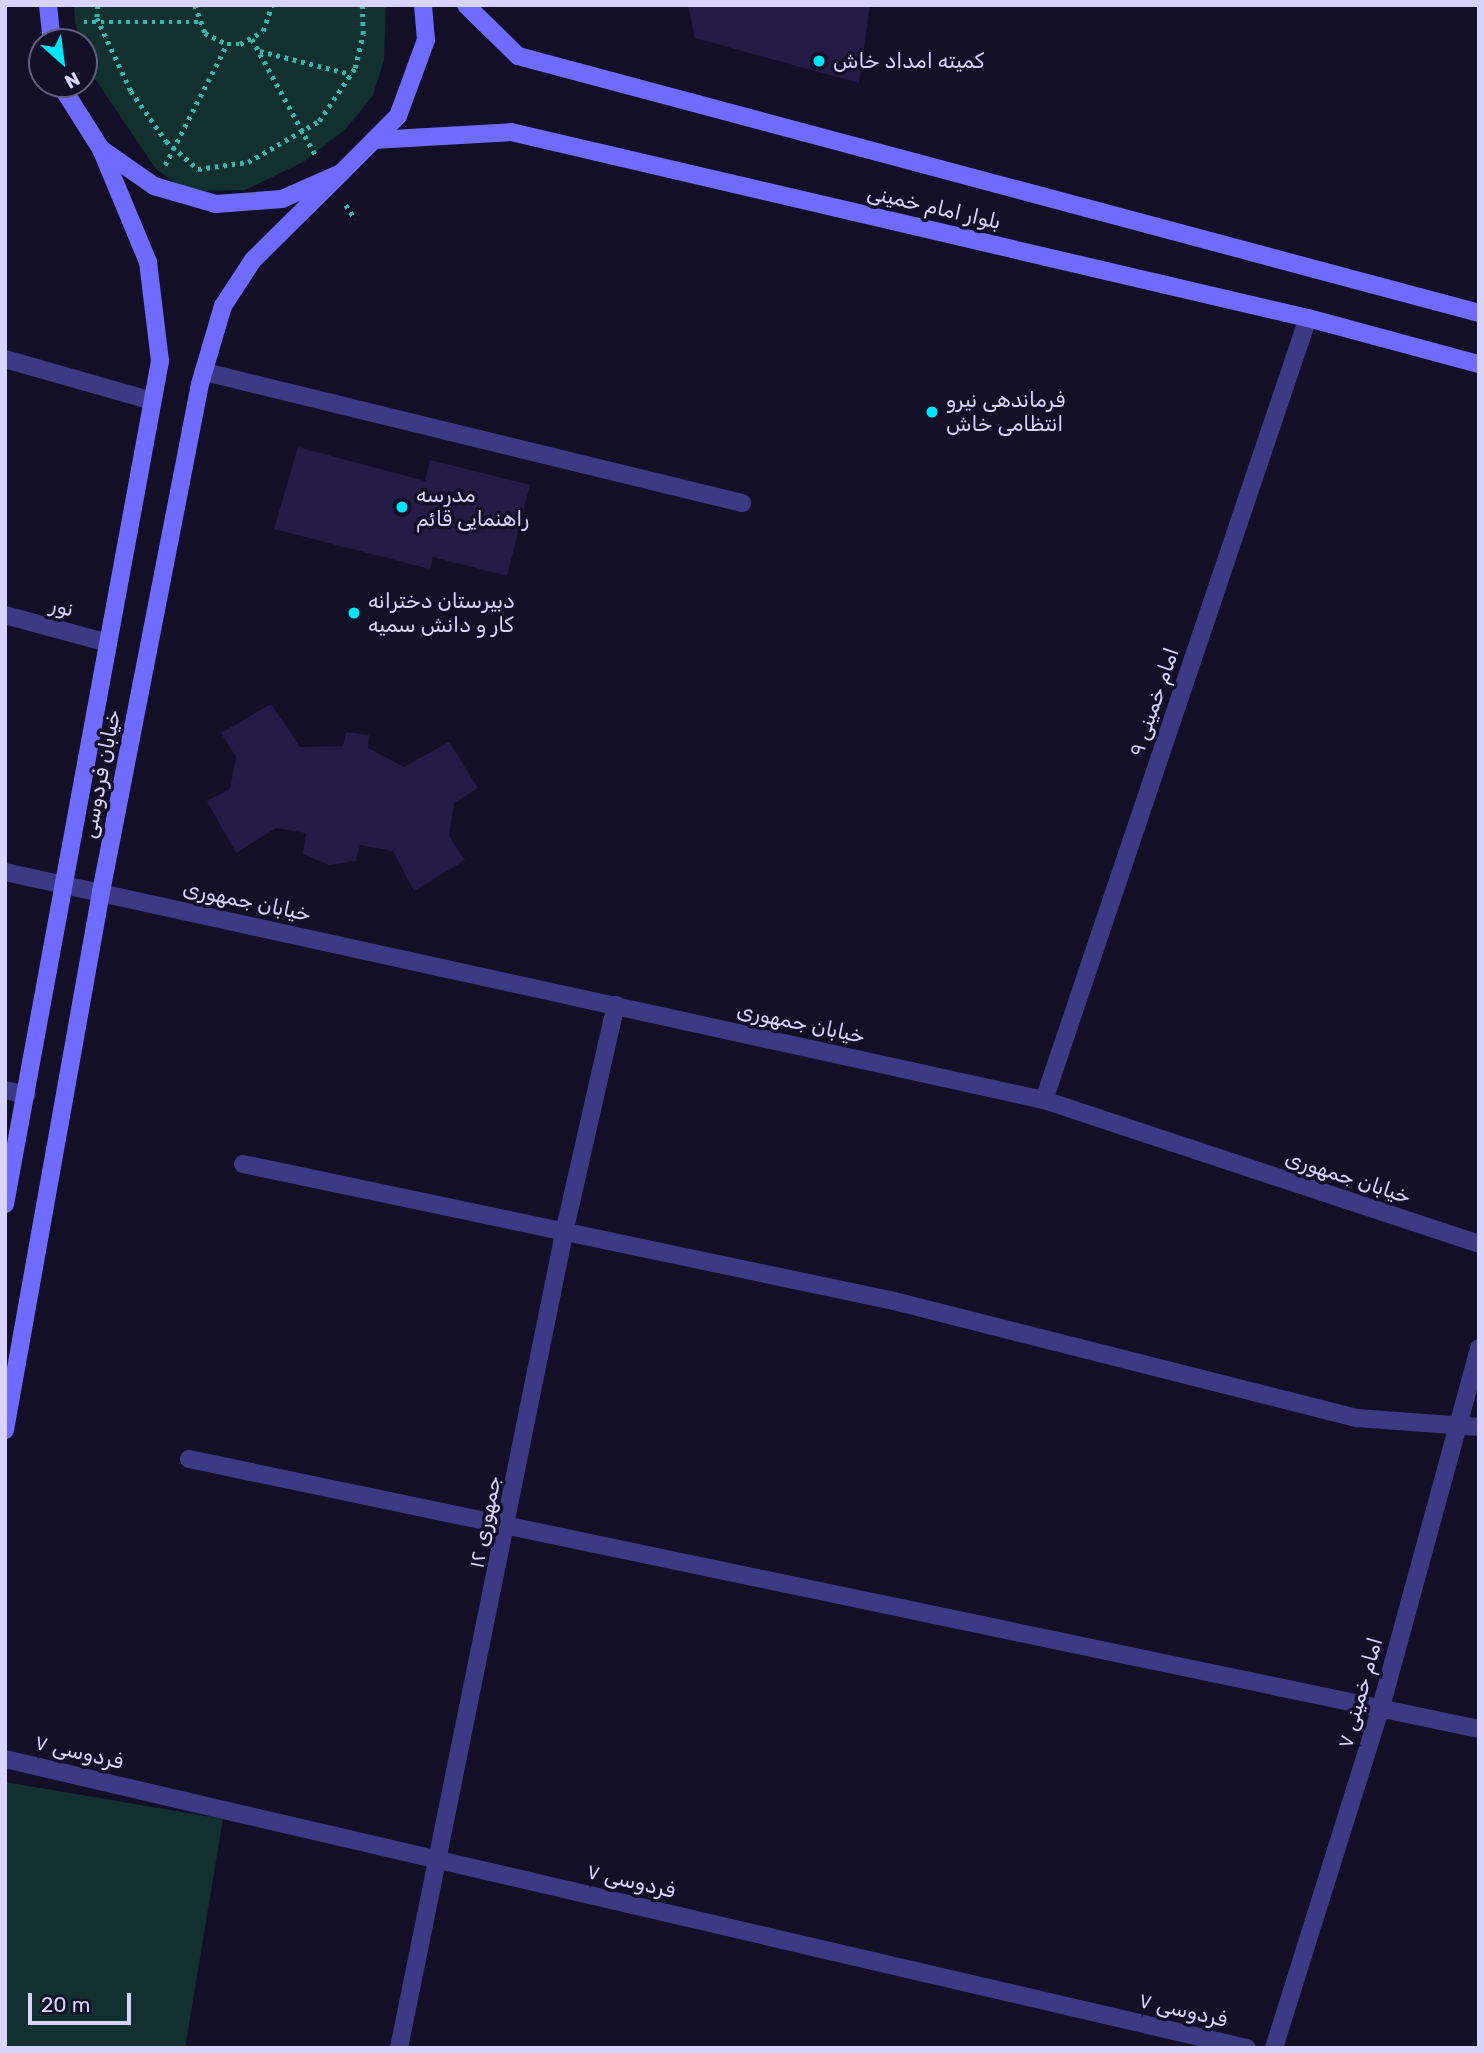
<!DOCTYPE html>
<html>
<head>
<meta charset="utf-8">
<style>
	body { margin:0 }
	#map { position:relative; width:1484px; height:2053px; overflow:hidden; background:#130f26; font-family:Rubik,"Noto Naskh Arabic",sans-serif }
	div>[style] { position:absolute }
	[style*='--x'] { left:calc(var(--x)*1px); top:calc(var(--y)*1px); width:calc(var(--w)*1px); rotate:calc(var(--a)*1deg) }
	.green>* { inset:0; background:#12302f }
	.building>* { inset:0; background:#241b47 }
	.path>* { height:4.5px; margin-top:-2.25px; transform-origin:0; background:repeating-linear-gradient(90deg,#2fb8b0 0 3.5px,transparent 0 8.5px) }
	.minor>* { height:18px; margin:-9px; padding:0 9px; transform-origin:9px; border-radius:9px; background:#3d3a85 }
	.tertiary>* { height:18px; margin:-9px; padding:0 9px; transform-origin:9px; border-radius:9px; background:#3d3a85 }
	.secondary>* { height:18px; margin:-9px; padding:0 9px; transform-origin:9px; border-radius:9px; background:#6f6bff }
	.dots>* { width:19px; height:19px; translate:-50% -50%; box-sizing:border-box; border:4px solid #130f26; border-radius:50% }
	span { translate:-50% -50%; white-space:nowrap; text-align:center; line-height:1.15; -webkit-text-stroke:7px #130f26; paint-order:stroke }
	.poi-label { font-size:21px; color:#d9d4ff }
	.left { translate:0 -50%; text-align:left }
	.street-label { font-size:21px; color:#d9d4ff }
	.frame { position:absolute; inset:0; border:7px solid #d9d4ff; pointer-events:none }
	.north { position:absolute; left:28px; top:28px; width:70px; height:70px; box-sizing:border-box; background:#130f26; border:2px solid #625e7d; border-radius:50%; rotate:152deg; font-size:19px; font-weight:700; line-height:28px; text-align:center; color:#d9d4ff }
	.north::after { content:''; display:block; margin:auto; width:24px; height:32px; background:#00e5ff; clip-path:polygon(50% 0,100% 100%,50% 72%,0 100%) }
	.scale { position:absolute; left:28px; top:1993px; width:103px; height:32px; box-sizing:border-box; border:4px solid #d9d4ff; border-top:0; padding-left:9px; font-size:21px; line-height:24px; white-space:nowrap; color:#d9d4ff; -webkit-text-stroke:5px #130f26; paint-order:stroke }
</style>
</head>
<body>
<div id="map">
	<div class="green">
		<div style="clip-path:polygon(74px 5px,386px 5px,384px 60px,373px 95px,346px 129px,303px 162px,245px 190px,186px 191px,156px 169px,95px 79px,75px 23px)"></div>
		<div style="clip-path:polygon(5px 1782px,223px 1819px,185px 2048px,5px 2048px)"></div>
	</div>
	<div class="building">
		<div style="clip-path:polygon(688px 5px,870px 5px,859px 83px,695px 38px)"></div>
		<div style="clip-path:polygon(298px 447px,425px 481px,430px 460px,530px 485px,507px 576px,433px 557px,430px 569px,274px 529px)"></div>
		<div style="clip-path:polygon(271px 704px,300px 747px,343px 746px,346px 732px,369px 735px,368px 748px,404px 767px,449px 742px,478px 788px,454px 803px,449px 836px,465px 860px,414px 891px,393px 851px,360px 845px,356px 861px,329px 865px,303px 854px,306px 833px,276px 828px,236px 853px,207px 801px,230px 789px,236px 757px,221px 733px)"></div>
	</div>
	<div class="path">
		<div style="--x:98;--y:5;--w:13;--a:94"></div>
		<div style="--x:97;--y:18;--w:81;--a:65"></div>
		<div style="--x:131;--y:91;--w:61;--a:55"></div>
		<div style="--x:166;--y:141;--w:43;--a:41.2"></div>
		<div style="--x:198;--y:169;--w:50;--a:-8"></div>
		<div style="--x:248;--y:162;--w:82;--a:-30"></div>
		<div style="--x:319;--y:121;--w:64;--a:-55.8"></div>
		<div style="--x:355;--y:68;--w:35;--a:-77"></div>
		<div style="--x:363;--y:34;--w:29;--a:-92"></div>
		<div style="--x:195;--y:5;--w:30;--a:70"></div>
		<div style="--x:205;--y:33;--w:25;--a:27"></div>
		<div style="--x:227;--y:44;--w:13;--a:0"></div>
		<div style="--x:240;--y:44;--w:26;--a:-29"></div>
		<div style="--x:263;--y:31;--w:28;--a:-71"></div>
		<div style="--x:84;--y:22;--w:114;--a:0"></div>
		<div style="--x:252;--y:39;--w:133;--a:61.3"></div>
		<div style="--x:260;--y:51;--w:94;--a:14.2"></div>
		<div style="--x:165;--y:165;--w:136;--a:-62.9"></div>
		<div style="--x:346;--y:205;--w:17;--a:57"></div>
	</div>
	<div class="minor">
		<div style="--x:5;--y:359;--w:153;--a:15.9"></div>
		<div style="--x:205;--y:372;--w:553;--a:13.71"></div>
		<div style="--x:5;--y:615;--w:107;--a:15.2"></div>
		<div style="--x:5;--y:1090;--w:22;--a:13"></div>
		<div style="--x:1044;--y:1100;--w:825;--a:-71.35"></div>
		<div style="--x:243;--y:1164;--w:665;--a:11.88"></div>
		<div style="--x:894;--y:1301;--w:478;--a:14.2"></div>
		<div style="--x:1357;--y:1418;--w:122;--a:4.2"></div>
		<div style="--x:189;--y:1459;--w:1318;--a:11.82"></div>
		<div style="--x:5;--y:1759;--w:1275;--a:13.1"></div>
		<div style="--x:399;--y:2048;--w:832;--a:-78.55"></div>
		<div style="--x:564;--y:1233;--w:234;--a:-77.2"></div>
		<div style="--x:1274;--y:2048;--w:357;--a:-72.6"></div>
		<div style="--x:1381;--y:1707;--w:372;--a:-74.7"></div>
	</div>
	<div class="tertiary">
		<div style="--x:5;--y:872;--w:1064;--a:12.38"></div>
		<div style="--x:1044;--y:1100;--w:458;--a:18.3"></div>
	</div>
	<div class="secondary">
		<div style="--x:48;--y:5;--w:37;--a:84"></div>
		<div style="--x:466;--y:5;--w:73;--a:44.4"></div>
		<div style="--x:518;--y:56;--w:995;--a:14.97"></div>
		<div style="--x:60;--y:84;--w:77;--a:57.8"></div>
		<div style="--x:101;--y:149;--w:65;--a:34.9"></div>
		<div style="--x:154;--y:186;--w:65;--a:16.2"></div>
		<div style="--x:216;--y:204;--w:66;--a:-4.3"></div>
		<div style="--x:282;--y:199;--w:64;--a:-23.8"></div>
		<div style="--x:341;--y:173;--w:81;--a:-45"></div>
		<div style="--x:398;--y:116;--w:81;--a:-69.8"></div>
		<div style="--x:426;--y:40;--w:35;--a:-95"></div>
		<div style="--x:374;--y:140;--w:137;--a:-3.3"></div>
		<div style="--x:511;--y:132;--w:818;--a:13.14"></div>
		<div style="--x:1308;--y:318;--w:177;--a:15.1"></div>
		<div style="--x:5;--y:1204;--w:857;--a:-79.58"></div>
		<div style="--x:160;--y:361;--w:100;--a:-96.9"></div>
		<div style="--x:148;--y:262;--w:122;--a:-112.6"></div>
		<div style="--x:5;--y:1430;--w:546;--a:-79.88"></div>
		<div style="--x:101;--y:892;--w:518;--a:-78.97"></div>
		<div style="--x:200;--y:384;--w:81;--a:-73.6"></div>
		<div style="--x:223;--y:306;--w:55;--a:-56.9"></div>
		<div style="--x:253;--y:260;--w:124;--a:-44.7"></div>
	</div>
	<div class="dots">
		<div style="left:819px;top:61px;background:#00e5ff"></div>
		<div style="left:932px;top:412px;background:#00e5ff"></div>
		<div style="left:402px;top:507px;background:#00e5ff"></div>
		<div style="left:354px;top:613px;background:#00e5ff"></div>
	</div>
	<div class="poi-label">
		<span class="left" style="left:833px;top:61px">کمیته امداد خاش</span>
		<span class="left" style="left:946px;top:412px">فرماندهی نیرو<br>انتظامی خاش</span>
		<span class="left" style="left:416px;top:507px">مدرسه<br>راهنمایی قائم</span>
		<span class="left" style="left:368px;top:613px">دبیرستان دخترانه<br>کار و دانش سمیه</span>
	</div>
	<div class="street-label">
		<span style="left:934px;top:207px;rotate:13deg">بلوار امام خمینی</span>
		<span style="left:62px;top:607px;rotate:15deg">نور</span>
		<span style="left:1154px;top:702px;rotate:-71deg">امام خمینی ۹</span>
		<span style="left:101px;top:774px;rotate:-79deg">خیابان فردوسی</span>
		<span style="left:247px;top:901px;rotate:12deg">خیابان جمهوری</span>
		<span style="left:801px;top:1023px;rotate:12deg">خیابان جمهوری</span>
		<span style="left:1348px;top:1177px;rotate:18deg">خیابان جمهوری</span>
		<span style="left:485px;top:1522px;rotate:-79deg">جمهوری ۱۲</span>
		<span style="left:1360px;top:1693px;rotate:-74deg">امام خمینی ۷</span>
		<span style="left:79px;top:1752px;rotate:13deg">فردوسی ۷</span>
		<span style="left:631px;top:1881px;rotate:13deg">فردوسی ۷</span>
		<span style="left:1183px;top:2010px;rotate:13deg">فردوسی ۷</span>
	</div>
	<div class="frame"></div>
	<div class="north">N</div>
	<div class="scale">20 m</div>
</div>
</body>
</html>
